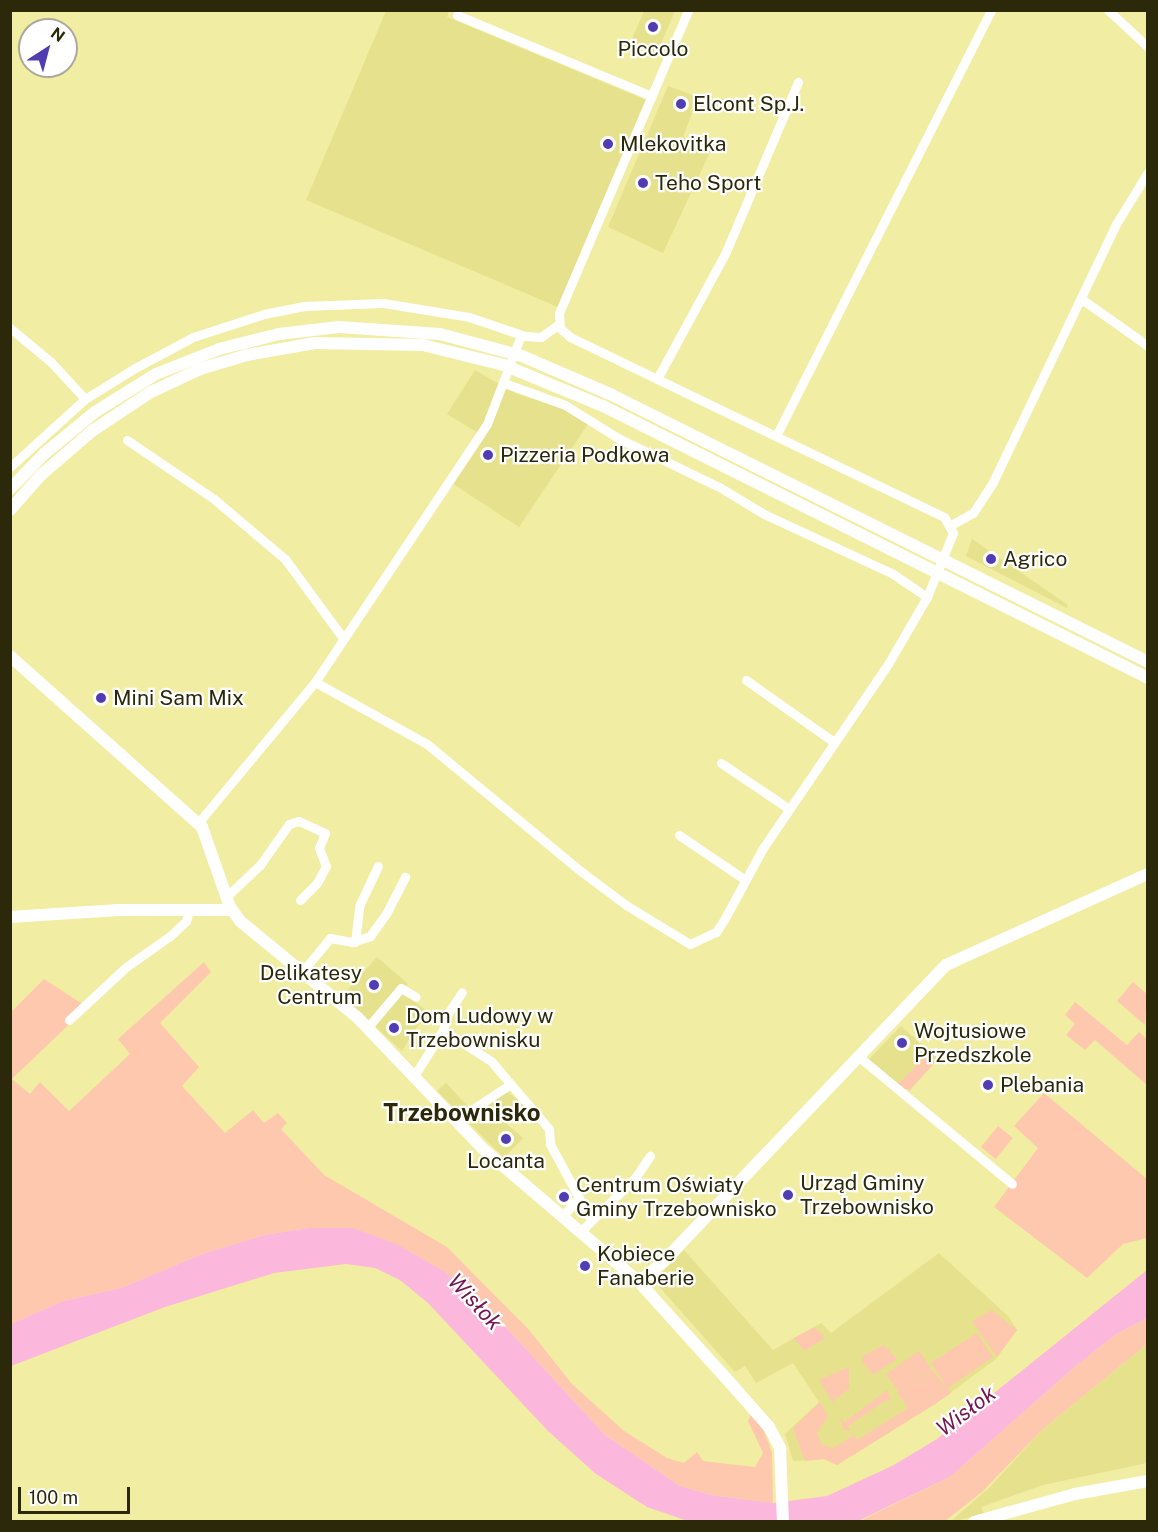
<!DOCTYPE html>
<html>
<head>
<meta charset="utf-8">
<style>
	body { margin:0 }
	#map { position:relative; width:1158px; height:1532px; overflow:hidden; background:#f1eda2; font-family:"Public Sans",sans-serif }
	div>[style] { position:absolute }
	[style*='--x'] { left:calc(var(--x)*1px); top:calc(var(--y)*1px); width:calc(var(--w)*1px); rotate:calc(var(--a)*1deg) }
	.built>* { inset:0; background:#e6e18d }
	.green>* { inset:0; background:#fec8af; transform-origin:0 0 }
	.water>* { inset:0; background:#fbb8dc }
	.street>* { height:9px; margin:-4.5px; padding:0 4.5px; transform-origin:4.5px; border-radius:4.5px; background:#fff }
	.secondary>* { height:12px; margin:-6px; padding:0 6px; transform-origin:6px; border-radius:6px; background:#fff }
	.dots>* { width:16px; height:16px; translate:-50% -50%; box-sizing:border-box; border:3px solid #fff; border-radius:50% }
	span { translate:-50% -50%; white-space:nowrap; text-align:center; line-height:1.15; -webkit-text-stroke:4.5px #fff; paint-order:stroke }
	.poi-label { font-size:21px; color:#2b290a }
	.left { translate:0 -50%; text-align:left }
	.right { translate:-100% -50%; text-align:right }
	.water-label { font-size:22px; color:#731554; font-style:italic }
	.quarter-label { font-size:24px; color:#2b290a; font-weight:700 }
	.frame { position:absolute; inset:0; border:12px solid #2b290a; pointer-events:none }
	.north { position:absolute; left:18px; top:18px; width:60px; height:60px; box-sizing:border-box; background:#fff; border:2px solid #aaa99d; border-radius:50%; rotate:36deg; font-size:16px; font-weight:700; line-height:24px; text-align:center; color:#2b290a }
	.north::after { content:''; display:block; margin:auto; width:21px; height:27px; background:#523cb4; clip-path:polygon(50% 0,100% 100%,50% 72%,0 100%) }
	.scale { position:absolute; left:18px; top:1487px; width:112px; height:27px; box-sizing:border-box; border:3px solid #2b290a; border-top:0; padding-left:8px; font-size:18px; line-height:21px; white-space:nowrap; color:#2b290a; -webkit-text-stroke:4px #fff; paint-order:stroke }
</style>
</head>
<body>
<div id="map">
	<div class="built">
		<div style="clip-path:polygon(386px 11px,449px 11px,447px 17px,646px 100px,558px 307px,306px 200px)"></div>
		<div style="clip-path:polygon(644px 11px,675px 11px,656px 55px,630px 44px)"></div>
		<div style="clip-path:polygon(668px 86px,698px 97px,683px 137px,711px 150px,663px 253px,608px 227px)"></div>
		<div style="clip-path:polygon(475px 370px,515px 393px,565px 409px,588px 424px,519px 527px,453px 484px,485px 437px,447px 414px)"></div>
		<div style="clip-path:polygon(972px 539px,1068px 605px,1067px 608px,966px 556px)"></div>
		<div style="clip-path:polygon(377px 957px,408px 984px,402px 992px,427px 1011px,402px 1051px,342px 996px)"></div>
		<div style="clip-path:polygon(901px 1026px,938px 1059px,910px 1090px,902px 1088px,868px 1060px)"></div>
		<div style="clip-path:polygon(446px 1083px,472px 1111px,502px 1092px,509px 1093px,525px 1106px,507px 1124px,523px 1138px,504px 1158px,437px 1091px)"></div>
		<div style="clip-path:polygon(684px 1250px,773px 1350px,821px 1323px,831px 1333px,939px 1253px,1009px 1317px,1017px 1330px,996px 1359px,935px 1404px,837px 1465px,824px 1459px,793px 1461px,785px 1434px,819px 1402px,793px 1363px,756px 1383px,745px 1366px,735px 1372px,654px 1281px)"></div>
		<div style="clip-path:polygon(1147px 1344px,1147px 1463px,1043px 1485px,981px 1507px,984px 1514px,950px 1522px,990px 1487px,1043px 1429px)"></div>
	</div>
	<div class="green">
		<div style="clip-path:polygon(204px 962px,211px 972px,160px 1023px,199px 1067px,182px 1086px,225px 1133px,253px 1110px,264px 1123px,278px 1113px,287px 1123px,281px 1129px,324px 1175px,447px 1247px,530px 1331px,572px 1384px,624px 1431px,667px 1458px,684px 1463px,697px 1452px,703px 1461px,755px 1467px,763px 1453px,748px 1421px,751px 1414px,764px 1431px,772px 1453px,773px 1503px,711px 1495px,680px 1486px,605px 1435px,502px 1323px,308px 1228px,264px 1235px,202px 1254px,121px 1288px,63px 1301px,11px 1324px,11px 1012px,44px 979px,87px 1007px,12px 1079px,30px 1094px,40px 1082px,69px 1111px,130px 1054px,118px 1039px)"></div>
		<div style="clip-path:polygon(1133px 982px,1147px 994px,1145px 1025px,1117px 1001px)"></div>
		<div style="clip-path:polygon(1075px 1002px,1127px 1045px,1139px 1032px,1147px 1039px,1147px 1085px,1095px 1040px,1085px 1050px,1066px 1035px,1075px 1024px,1065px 1015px)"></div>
		<div style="clip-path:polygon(927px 1055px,935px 1062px,910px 1090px,902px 1088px,898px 1084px)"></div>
		<div style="clip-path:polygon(1044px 1093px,1147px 1179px,1147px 1238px,1123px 1244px,1087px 1278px,994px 1207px,1038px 1148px,1014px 1126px)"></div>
		<div style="left:998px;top:1126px;width:19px;height:27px;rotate:39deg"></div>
		<div style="clip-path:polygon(992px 1310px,1017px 1330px,997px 1357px,972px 1321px)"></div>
		<div style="clip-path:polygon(1147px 1318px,1147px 1344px,1043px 1429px,982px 1492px,945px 1521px,858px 1522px,950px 1477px,1077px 1365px,1115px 1335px)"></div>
		<div style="clip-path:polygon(815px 1327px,825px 1338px,804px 1351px,794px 1338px)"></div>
		<div style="clip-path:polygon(977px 1333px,993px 1357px,948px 1388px,951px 1393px,935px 1404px,837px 1465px,824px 1459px,805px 1461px,793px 1428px,820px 1402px,828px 1416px,817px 1433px,822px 1445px,833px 1448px,854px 1435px,857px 1440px,908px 1408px,897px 1392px,931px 1369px,947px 1387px,931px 1363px)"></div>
		<div style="clip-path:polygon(884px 1345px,897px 1359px,873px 1375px,862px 1361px,864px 1355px)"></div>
		<div style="left:919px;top:1351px;width:21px;height:40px;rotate:55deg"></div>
		<div style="clip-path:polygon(849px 1367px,849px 1389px,832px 1402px,819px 1380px)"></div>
		<div style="clip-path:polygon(887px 1390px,892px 1403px,888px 1399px,848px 1426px,850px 1431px,844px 1430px,840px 1418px,845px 1422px)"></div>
	</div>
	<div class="water">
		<div style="clip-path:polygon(308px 1228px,353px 1228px,398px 1245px,445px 1272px,502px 1323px,605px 1435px,680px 1486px,711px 1495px,773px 1503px,827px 1496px,892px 1466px,937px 1439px,1147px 1270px,1147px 1318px,1115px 1335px,1077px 1365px,950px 1477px,858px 1521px,688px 1521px,647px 1507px,596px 1474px,548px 1431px,428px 1303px,400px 1280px,375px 1268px,346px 1264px,274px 1273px,165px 1307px,11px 1366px,11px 1324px,63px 1301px,121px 1288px,202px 1254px,264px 1235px)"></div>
	</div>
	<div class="street">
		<div style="--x:1108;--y:10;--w:54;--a:42.8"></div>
		<div style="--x:457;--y:15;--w:211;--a:22.6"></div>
		<div style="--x:1083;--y:300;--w:80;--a:35.3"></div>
		<div style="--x:10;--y:328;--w:53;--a:39.7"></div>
		<div style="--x:51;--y:362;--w:50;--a:47.4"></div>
		<div style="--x:657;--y:379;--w:142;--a:-61.5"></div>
		<div style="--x:725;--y:254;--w:187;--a:-67"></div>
		<div style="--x:504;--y:383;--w:65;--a:19.8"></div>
		<div style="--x:565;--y:405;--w:62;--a:31.9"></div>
		<div style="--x:618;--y:438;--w:114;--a:25.9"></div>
		<div style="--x:721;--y:488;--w:50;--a:31.2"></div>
		<div style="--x:764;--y:514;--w:142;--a:24.9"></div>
		<div style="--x:893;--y:574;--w:41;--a:34.1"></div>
		<div style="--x:776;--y:436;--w:477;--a:-63.2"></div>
		<div style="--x:127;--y:440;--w:105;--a:34.1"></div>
		<div style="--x:214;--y:499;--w:93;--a:40.2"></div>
		<div style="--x:285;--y:559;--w:98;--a:53.7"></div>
		<div style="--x:10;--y:467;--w:101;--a:-42.2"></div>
		<div style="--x:85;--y:399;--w:59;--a:-31.8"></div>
		<div style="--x:135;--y:368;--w:66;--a:-28.1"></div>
		<div style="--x:193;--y:337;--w:75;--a:-17.9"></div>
		<div style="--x:264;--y:314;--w:41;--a:-11.3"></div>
		<div style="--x:304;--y:306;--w:79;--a:-2.2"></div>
		<div style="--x:383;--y:303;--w:87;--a:9.2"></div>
		<div style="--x:469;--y:317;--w:59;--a:18.7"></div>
		<div style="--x:525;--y:336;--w:16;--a:4"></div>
		<div style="--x:541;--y:337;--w:22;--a:-36"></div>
		<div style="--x:951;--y:525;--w:25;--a:-29"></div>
		<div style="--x:973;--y:513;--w:37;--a:-57"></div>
		<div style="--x:993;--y:482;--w:286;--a:-64.5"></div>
		<div style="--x:1116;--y:224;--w:61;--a:-58.4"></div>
		<div style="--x:746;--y:680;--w:108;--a:35.2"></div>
		<div style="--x:315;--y:682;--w:128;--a:29"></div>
		<div style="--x:427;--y:744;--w:201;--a:39.6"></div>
		<div style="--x:582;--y:872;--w:55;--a:36.9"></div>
		<div style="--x:626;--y:905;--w:75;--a:31.4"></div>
		<div style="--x:690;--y:944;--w:29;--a:-25"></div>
		<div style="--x:716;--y:932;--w:17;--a:-57"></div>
		<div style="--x:725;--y:918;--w:80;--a:-61.5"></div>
		<div style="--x:763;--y:848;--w:222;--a:-55.8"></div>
		<div style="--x:888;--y:664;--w:78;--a:-59.8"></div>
		<div style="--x:927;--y:597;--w:69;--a:-67.9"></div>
		<div style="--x:953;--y:533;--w:18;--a:-119"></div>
		<div style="--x:944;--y:517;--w:415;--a:-154.3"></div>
		<div style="--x:570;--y:337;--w:13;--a:-138"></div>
		<div style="--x:560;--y:328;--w:15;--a:-94"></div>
		<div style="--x:559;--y:313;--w:329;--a:-66.9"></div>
		<div style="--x:721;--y:763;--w:81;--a:33.9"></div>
		<div style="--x:198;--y:823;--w:183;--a:-50.3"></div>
		<div style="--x:315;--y:682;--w:310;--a:-56.3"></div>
		<div style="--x:487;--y:424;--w:95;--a:-69.1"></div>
		<div style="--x:679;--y:835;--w:78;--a:34.1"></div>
		<div style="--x:226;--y:897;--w:47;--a:-43.3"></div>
		<div style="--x:260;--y:865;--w:50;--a:-54.7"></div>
		<div style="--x:289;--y:824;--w:10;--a:-17"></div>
		<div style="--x:299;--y:821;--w:29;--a:25"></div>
		<div style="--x:325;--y:833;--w:16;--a:112"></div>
		<div style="--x:319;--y:848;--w:19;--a:69"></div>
		<div style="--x:326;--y:866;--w:19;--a:118"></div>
		<div style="--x:317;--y:883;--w:24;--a:135"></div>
		<div style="--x:355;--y:942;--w:38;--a:-83"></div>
		<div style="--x:360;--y:904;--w:42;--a:-64.7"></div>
		<div style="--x:302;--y:972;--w:44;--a:-50.5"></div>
		<div style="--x:330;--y:938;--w:22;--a:10"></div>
		<div style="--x:352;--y:942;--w:19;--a:-18"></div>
		<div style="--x:370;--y:936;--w:27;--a:-54"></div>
		<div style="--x:386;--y:914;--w:42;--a:-62.8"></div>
		<div style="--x:69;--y:1020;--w:78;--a:-42.9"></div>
		<div style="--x:126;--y:967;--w:54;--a:-35.2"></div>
		<div style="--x:170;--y:936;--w:22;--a:-43"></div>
		<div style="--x:186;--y:921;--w:10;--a:-73"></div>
		<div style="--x:368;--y:1027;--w:51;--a:-49.8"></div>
		<div style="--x:401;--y:988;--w:17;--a:31"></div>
		<div style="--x:443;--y:1030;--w:16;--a:-75"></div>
		<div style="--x:447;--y:1015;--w:27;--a:-57"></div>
		<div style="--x:858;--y:1056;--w:200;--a:39.7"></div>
		<div style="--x:414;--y:1076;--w:54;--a:-57.8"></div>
		<div style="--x:443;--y:1030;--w:57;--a:32.9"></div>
		<div style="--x:491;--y:1061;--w:89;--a:49.5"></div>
		<div style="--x:549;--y:1129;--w:15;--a:86"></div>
		<div style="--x:550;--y:1144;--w:86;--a:61.7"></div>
		<div style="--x:455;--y:1121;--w:65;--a:-33.7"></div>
		<div style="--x:562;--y:1217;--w:23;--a:-50"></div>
		<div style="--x:580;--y:1232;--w:77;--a:-44.5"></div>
		<div style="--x:635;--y:1178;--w:27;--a:-56"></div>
	</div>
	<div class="secondary">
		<div style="--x:10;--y:489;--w:49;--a:-45.8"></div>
		<div style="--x:44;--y:454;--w:66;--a:-39.5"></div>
		<div style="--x:95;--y:412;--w:72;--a:-31.9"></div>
		<div style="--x:156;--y:374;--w:68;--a:-21.6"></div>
		<div style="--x:219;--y:349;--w:62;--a:-14"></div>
		<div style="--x:279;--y:334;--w:60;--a:-6.7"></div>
		<div style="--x:339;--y:327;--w:101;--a:4"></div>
		<div style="--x:440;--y:334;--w:85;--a:15"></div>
		<div style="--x:522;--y:356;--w:96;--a:23.4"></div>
		<div style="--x:610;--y:394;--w:601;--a:26.48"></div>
		<div style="--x:10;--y:510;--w:47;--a:-48.5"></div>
		<div style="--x:41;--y:475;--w:67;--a:-40.8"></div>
		<div style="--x:92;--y:431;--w:71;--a:-33.5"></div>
		<div style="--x:151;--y:392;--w:54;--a:-25.1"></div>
		<div style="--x:200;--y:369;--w:49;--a:-16.6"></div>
		<div style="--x:247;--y:355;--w:69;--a:-10"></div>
		<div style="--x:315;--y:343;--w:108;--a:1.1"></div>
		<div style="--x:423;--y:345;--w:83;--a:13.9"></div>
		<div style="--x:504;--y:365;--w:107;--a:22.5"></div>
		<div style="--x:603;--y:406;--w:609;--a:26.52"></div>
		<div style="--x:10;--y:656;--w:257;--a:41.7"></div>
		<div style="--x:202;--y:827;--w:85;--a:70.7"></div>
		<div style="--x:230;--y:907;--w:17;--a:54"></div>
		<div style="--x:240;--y:921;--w:151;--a:39.4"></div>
		<div style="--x:357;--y:1017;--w:181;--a:46.3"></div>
		<div style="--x:482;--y:1148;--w:206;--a:40.5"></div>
		<div style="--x:639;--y:1282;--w:140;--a:47.9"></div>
		<div style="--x:733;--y:1386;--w:55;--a:48.7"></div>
		<div style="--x:769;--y:1427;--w:24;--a:62"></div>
		<div style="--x:780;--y:1448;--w:74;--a:87.7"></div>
		<div style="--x:10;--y:917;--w:109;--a:-3.7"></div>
		<div style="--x:119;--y:910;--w:113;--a:0"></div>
		<div style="--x:639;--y:1282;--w:33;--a:-40"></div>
		<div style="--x:664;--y:1261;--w:409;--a:-46.4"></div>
		<div style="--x:946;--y:965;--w:222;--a:-24.3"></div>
		<div style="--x:974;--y:1522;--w:105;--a:-15.5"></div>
		<div style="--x:1075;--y:1494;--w:74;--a:-10.1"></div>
	</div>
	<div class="dots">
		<div style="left:653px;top:27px;background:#523cb4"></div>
		<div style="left:681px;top:104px;background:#523cb4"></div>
		<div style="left:608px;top:144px;background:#523cb4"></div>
		<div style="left:643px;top:183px;background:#523cb4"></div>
		<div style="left:488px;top:455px;background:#523cb4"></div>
		<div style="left:991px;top:559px;background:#523cb4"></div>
		<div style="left:101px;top:698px;background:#523cb4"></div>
		<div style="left:374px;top:985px;background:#523cb4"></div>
		<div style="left:394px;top:1028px;background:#523cb4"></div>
		<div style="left:902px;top:1043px;background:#523cb4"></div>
		<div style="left:988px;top:1085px;background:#523cb4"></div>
		<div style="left:506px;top:1139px;background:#523cb4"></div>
		<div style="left:788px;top:1195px;background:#523cb4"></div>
		<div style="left:564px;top:1197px;background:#523cb4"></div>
		<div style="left:585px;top:1266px;background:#523cb4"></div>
	</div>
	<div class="poi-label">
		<span style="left:653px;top:49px">Piccolo</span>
		<span class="left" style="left:693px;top:104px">Elcont Sp.J.</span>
		<span class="left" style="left:620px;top:144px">Mlekovitka</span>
		<span class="left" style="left:655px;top:183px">Teho Sport</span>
		<span class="left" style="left:500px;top:455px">Pizzeria Podkowa</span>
		<span class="left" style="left:1003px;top:559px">Agrico</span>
		<span class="left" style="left:113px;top:698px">Mini Sam Mix</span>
		<span class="right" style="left:362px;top:985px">Delikatesy<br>Centrum</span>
		<span class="left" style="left:406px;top:1028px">Dom Ludowy w<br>Trzebownisku</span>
		<span class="left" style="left:914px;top:1043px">Wojtusiowe<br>Przedszkole</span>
		<span class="left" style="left:1000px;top:1085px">Plebania</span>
		<span style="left:506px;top:1161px">Locanta</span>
		<span class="left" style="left:800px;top:1195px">Urząd Gminy<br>Trzebownisko</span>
		<span class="left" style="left:576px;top:1197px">Centrum Oświaty<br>Gminy Trzebownisko</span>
		<span class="left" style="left:597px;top:1266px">Kobiece<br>Fanaberie</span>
	</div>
	<div class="water-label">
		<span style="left:475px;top:1302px;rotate:47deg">Wisłok</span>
		<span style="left:966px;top:1411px;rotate:-37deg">Wisłok</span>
	</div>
	<div class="quarter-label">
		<span style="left:462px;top:1113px">Trzebownisko</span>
	</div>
	<div class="frame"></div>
	<div class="north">N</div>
	<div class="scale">100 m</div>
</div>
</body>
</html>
